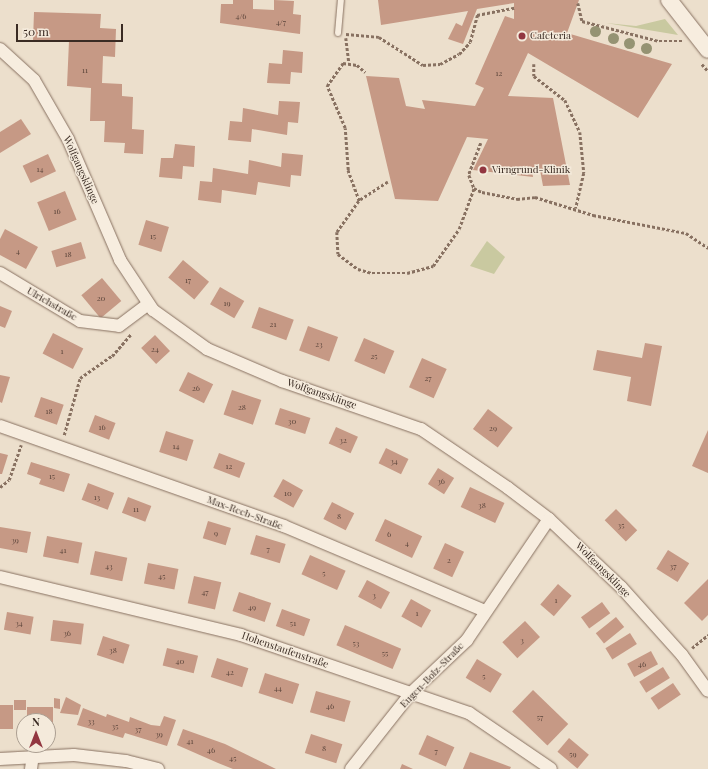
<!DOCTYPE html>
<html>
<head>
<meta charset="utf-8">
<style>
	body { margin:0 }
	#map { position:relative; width:708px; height:769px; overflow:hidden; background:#ecdfcc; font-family:"Playfair Display",serif }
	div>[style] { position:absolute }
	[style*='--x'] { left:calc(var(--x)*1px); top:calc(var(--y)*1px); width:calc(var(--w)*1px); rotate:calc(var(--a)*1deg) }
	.green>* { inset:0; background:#c9c9a0 }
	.building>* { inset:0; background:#c69985; transform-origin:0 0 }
	.path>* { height:2.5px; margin-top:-1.25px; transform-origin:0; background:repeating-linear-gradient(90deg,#887161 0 3px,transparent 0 5px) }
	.roads { filter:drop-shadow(0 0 1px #887161) drop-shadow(0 0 1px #887161) }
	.service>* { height:6px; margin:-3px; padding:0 3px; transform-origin:3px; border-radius:3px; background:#f7eddf }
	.minor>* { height:12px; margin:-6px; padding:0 6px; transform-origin:6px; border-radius:6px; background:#f7eddf }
	.tertiary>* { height:16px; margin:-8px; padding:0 8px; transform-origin:8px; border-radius:8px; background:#f7eddf }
	.trees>* { width:11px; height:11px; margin:-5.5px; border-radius:50%; background:#959373 }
	.dots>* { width:11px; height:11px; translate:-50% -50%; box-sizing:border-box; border:2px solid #f4eadb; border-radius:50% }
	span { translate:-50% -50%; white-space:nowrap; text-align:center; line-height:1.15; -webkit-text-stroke:3px #f4eadb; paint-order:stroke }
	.number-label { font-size:8px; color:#5d463c }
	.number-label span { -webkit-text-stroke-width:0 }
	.poi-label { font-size:10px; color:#3a2b23 }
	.left { translate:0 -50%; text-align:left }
	.street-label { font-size:10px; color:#3a2b23 }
	.north { position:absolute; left:16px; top:713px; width:40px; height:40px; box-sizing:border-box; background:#f4eadb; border:1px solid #aa9e91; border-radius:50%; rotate:0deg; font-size:11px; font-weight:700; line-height:16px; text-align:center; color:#3a2b23 }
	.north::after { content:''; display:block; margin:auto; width:14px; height:18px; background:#923640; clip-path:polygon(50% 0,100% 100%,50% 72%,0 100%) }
	.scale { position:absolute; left:16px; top:24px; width:107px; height:18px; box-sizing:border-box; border:2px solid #3a2b23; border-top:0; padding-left:5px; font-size:12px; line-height:14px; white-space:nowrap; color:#3a2b23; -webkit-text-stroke:3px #f4eadb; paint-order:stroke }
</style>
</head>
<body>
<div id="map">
	<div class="green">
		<div style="clip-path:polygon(665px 19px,678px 35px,606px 23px,636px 26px)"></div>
		<div style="clip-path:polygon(487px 241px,505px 257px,494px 274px,470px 266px)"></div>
	</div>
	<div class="building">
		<div style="clip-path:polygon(233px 0,253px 0,253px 9px,274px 10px,274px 0,294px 1px,293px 14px,301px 15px,300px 34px,220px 23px,221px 4px,233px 4px)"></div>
		<div style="clip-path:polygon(378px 0,579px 0,567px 33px,672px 64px,638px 118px,528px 53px,508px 96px,553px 98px,570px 185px,543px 186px,540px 170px,532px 170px,533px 177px,473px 170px,488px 139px,467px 137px,438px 201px,395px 199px,366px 76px,399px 78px,406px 106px,425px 109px,422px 100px,475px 106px,484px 88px,475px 84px,505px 16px,514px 19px,514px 3px,477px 9px,463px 44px,448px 39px,456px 23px,462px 26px,468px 11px,381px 25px)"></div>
		<div style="clip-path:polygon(34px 12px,101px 14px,100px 28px,116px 29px,115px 57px,103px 56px,102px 83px,122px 84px,122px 96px,133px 97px,132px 129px,144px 130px,143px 154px,124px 153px,125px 143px,104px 142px,105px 121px,90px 121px,91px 88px,67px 86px,69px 41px,33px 40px)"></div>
		<div style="clip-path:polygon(283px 50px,303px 52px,302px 73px,291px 72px,290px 84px,267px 83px,269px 63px,282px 64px)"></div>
		<div style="clip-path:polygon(279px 101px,300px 102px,298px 123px,288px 122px,287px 135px,252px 129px,251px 142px,228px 140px,230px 121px,242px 122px,243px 108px,278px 115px)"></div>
		<div style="clip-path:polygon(21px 119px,31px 134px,0 153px,0 132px)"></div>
		<div style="clip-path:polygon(175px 144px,195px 146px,194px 167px,183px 166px,182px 179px,159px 177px,161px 158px,173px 158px)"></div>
		<div style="clip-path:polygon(282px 153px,303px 155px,301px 176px,291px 175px,290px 187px,258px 182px,256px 195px,222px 190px,221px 203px,198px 200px,200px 181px,212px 182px,213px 168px,248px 174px,249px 160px,281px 167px)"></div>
		<div style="left:48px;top:154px;width:19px;height:28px;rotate:65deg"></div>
		<div style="left:65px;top:191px;width:31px;height:30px;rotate:68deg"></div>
		<div style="left:146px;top:220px;width:24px;height:26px;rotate:17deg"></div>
		<div style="clip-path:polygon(5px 229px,38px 247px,26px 269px,0 255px,0 239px)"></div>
		<div style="left:81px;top:242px;width:17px;height:31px;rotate:73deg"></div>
		<div style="left:183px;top:260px;width:34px;height:23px;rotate:40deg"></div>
		<div style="left:102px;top:278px;width:30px;height:27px;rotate:50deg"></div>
		<div style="left:220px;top:287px;width:28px;height:20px;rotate:30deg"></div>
		<div style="clip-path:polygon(0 306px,12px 311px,5px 328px,0 326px)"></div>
		<div style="left:259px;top:307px;width:37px;height:22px;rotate:20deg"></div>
		<div style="left:308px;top:326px;width:32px;height:26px;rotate:20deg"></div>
		<div style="left:53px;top:333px;width:34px;height:23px;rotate:27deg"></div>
		<div style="left:155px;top:335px;width:22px;height:19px;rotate:47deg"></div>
		<div style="left:364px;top:338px;width:33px;height:25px;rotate:23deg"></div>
		<div style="clip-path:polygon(645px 343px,662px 346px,651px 406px,627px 401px,631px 377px,593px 370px,597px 350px,642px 358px)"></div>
		<div style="left:422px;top:358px;width:27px;height:32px;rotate:24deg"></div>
		<div style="left:188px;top:372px;width:28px;height:21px;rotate:26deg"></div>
		<div style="clip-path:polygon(0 375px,10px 377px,2px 403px,0 402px)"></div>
		<div style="left:232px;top:390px;width:31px;height:26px;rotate:19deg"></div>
		<div style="left:41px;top:397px;width:24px;height:21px;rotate:19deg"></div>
		<div style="left:280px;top:408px;width:32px;height:17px;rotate:18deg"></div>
		<div style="left:488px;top:409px;width:31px;height:25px;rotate:37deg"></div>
		<div style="left:95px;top:415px;width:22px;height:18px;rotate:21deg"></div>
		<div style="left:336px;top:427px;width:24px;height:18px;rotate:24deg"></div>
		<div style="clip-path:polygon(708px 430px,708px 473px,692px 466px)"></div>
		<div style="left:166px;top:431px;width:29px;height:22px;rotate:18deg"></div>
		<div style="left:386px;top:448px;width:25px;height:17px;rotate:26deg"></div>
		<div style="clip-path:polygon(0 453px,8px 455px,2px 474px,0 474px)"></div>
		<div style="left:219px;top:453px;width:28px;height:16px;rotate:21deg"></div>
		<div style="clip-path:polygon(31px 462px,70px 474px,64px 492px,39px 484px,41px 479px,27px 474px)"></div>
		<div style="left:438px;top:468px;width:19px;height:19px;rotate:32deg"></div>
		<div style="left:283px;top:479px;width:23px;height:20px;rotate:29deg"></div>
		<div style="left:88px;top:483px;width:28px;height:18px;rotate:21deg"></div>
		<div style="left:470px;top:487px;width:38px;height:22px;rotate:25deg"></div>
		<div style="left:128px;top:497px;width:25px;height:17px;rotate:21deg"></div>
		<div style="left:332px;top:502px;width:25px;height:19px;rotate:27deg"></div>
		<div style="left:616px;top:509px;width:30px;height:16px;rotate:45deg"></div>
		<div style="left:385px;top:519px;width:41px;height:24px;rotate:25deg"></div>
		<div style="left:208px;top:521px;width:24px;height:18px;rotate:17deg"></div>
		<div style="clip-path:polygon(0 527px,31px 532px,27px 553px,0 548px)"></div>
		<div style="left:256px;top:535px;width:31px;height:20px;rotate:17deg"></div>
		<div style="left:47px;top:536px;width:36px;height:21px;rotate:11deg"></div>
		<div style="left:445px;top:543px;width:21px;height:28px;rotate:25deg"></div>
		<div style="left:668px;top:550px;width:25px;height:22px;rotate:32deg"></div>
		<div style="left:95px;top:551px;width:33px;height:24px;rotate:12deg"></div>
		<div style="left:310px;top:555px;width:39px;height:21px;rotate:24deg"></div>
		<div style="left:148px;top:563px;width:31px;height:21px;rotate:11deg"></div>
		<div style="left:194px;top:576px;width:28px;height:28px;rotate:13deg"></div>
		<div style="clip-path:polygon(708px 579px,708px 615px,702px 621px,684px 603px)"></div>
		<div style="left:367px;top:580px;width:26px;height:19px;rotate:28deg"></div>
		<div style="left:558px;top:584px;width:18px;height:27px;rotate:41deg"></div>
		<div style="left:239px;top:592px;width:34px;height:20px;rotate:19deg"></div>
		<div style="left:411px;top:599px;width:23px;height:20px;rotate:29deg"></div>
		<div style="left:602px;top:602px;width:14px;height:26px;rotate:54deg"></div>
		<div style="left:282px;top:609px;width:30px;height:18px;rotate:20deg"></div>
		<div style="left:7px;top:612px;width:27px;height:18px;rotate:10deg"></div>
		<div style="left:616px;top:617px;width:13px;height:26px;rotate:51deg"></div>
		<div style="left:53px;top:620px;width:31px;height:21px;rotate:7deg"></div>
		<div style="left:525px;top:621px;width:22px;height:31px;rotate:47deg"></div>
		<div style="left:345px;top:625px;width:61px;height:22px;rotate:23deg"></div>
		<div style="left:630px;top:633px;width:13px;height:29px;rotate:58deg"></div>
		<div style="left:103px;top:636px;width:28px;height:20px;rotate:18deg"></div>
		<div style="left:167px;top:648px;width:32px;height:18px;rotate:14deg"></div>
		<div style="left:651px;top:651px;width:15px;height:27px;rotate:62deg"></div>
		<div style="left:217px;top:658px;width:33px;height:20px;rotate:18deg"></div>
		<div style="left:477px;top:659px;width:29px;height:22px;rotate:31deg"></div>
		<div style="left:663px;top:667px;width:13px;height:28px;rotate:58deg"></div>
		<div style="left:265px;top:673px;width:36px;height:21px;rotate:18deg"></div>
		<div style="left:673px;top:683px;width:14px;height:27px;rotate:56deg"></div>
		<div style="left:533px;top:690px;width:49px;height:30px;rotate:44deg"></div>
		<div style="left:316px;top:691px;width:36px;height:22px;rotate:16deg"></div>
		<div style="clip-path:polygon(66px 697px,81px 705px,78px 715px,60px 713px)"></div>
		<div style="clip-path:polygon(54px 698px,60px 699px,60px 709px,54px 708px)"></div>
		<div style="left:14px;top:700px;width:12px;height:10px"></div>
		<div style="left:0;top:705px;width:13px;height:24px"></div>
		<div style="clip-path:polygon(27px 707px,53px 707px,53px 730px,48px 730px,48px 721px,27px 721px)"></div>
		<div style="clip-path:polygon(83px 708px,106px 717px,107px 714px,129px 722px,130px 717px,151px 725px,160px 726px,164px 716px,176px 720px,167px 746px,125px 733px,123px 738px,77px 725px)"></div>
		<div style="clip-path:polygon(183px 729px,225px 744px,276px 769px,233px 769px,218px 763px,177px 745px)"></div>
		<div style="left:311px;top:734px;width:33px;height:20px;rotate:18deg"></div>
		<div style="left:427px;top:735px;width:30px;height:21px;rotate:24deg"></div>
		<div style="left:569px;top:738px;width:26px;height:18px;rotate:40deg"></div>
		<div style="clip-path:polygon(470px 752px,511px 767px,510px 769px,463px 769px)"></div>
		<div style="clip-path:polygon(402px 764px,413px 769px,400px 769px)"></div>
	</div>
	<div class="path">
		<div style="--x:578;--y:3;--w:18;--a:77"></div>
		<div style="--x:582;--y:21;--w:80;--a:14.6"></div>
		<div style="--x:659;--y:41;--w:23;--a:0"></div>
		<div style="--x:346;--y:34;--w:33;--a:5"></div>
		<div style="--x:379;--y:37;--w:52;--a:32.5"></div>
		<div style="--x:423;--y:65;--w:17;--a:-3"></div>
		<div style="--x:440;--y:64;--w:21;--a:-28"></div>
		<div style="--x:459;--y:54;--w:16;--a:-47"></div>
		<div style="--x:470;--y:42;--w:28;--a:-75"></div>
		<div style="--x:477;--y:15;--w:38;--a:-11"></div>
		<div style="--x:346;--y:38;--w:23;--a:83"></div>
		<div style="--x:534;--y:64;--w:12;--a:90"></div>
		<div style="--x:534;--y:76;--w:39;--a:38"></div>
		<div style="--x:565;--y:100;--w:35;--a:65"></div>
		<div style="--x:580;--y:132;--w:41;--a:84.4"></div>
		<div style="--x:584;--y:173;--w:36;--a:103"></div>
		<div style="--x:702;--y:64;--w:9;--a:49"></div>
		<div style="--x:481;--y:143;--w:34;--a:111"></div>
		<div style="--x:469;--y:175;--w:14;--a:69"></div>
		<div style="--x:474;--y:188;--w:9;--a:27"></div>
		<div style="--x:482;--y:192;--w:36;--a:11"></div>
		<div style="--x:517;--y:199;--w:18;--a:-6"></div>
		<div style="--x:535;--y:197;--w:61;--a:17.2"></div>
		<div style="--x:593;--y:215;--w:95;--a:11"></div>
		<div style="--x:686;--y:233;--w:27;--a:34"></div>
		<div style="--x:388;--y:182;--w:35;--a:147"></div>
		<div style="--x:359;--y:201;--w:38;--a:125"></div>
		<div style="--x:337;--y:232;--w:22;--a:87"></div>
		<div style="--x:338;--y:254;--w:25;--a:37"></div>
		<div style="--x:358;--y:269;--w:15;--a:16"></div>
		<div style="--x:372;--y:273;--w:35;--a:0"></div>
		<div style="--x:407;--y:273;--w:27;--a:-15"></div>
		<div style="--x:433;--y:266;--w:45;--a:-54.9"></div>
		<div style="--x:459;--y:229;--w:44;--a:-69.9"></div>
		<div style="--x:359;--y:201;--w:33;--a:-110"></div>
		<div style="--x:348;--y:170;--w:42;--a:-94.1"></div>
		<div style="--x:345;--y:128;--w:46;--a:-113.2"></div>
		<div style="--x:327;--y:86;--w:28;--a:-55"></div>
		<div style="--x:343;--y:63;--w:14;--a:8"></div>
		<div style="--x:357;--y:65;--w:11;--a:41"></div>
		<div style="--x:64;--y:435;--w:59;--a:-74.3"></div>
		<div style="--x:80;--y:378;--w:39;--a:-35"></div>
		<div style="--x:112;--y:356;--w:29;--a:-49"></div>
		<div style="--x:0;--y:487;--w:11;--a:-38"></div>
		<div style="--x:9;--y:480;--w:37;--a:-71"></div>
		<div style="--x:692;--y:648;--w:21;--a:-39"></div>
	</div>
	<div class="roads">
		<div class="service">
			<div style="--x:338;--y:33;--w:33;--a:-85"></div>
		</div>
		<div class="minor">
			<div style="--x:0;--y:49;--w:46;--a:42.4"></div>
			<div style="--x:34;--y:80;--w:68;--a:60"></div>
			<div style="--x:68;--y:139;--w:132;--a:66.7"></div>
			<div style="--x:120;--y:260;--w:60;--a:56.6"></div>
			<div style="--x:153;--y:310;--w:67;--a:35.8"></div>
			<div style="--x:207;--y:349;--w:82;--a:23.1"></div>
			<div style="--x:282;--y:381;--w:147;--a:19.1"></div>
			<div style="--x:421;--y:429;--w:105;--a:34.1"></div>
			<div style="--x:508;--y:488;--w:51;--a:37.1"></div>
			<div style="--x:549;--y:519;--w:99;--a:43.4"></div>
			<div style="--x:621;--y:587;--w:91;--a:48.1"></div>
			<div style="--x:682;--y:655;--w:44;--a:54.2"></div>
			<div style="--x:0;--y:273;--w:93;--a:31"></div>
			<div style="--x:80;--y:321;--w:39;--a:7"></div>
			<div style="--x:119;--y:326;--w:36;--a:-37"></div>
			<div style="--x:0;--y:426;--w:301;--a:19.4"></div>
			<div style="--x:284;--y:526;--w:218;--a:22.9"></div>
			<div style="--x:0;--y:577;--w:248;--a:13.5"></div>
			<div style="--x:241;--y:635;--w:241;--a:18.9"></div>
			<div style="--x:469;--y:713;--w:99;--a:34.3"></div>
			<div style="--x:0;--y:759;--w:74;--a:-3.1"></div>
			<div style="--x:74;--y:755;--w:52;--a:6.6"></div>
			<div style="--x:126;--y:761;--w:33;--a:14"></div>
			<div style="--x:31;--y:769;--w:14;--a:-82"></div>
			<div style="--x:351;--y:769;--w:97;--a:-51.7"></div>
			<div style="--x:411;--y:693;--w:77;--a:-43.4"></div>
			<div style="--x:467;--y:640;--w:146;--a:-55.9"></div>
		</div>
		<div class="tertiary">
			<div style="--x:669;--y:0;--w:63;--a:52"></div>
		</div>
	</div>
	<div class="trees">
		<div style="left:595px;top:31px"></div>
		<div style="left:613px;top:38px"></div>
		<div style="left:629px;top:43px"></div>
		<div style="left:646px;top:48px"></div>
	</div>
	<div class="dots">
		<div style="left:522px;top:36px;background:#923640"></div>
		<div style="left:483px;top:170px;background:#923640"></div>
	</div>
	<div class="number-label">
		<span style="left:241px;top:16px">4/6</span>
		<span style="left:281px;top:22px">4/7</span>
		<span style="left:85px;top:70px">11</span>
		<span style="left:499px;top:73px">12</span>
		<span style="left:40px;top:169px">14</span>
		<span style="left:57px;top:211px">16</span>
		<span style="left:153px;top:236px">15</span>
		<span style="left:18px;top:251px">4</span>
		<span style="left:68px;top:254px">18</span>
		<span style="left:188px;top:280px">17</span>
		<span style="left:101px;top:298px">20</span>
		<span style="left:227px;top:303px">19</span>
		<span style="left:273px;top:324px">21</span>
		<span style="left:319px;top:344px">23</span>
		<span style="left:155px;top:349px">24</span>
		<span style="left:62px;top:351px">1</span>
		<span style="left:374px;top:356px">25</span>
		<span style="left:428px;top:378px">27</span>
		<span style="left:196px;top:388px">26</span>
		<span style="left:242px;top:407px">28</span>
		<span style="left:49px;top:411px">18</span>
		<span style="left:292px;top:421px">30</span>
		<span style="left:102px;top:427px">16</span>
		<span style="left:493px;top:428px">29</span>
		<span style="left:343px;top:440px">32</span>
		<span style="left:176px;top:446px">14</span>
		<span style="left:394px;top:461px">34</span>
		<span style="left:229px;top:466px">12</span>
		<span style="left:52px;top:476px">15</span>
		<span style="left:441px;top:481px">36</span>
		<span style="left:288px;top:493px">10</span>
		<span style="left:97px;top:497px">13</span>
		<span style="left:482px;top:505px">38</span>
		<span style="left:136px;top:509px">11</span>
		<span style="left:339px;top:516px">8</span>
		<span style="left:621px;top:525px">35</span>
		<span style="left:216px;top:533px">9</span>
		<span style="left:389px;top:534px">6</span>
		<span style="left:15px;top:540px">39</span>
		<span style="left:407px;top:543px">4</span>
		<span style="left:268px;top:549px">7</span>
		<span style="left:63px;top:550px">41</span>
		<span style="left:449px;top:560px">2</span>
		<span style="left:109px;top:566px">43</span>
		<span style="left:673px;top:566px">37</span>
		<span style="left:324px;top:573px">5</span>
		<span style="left:162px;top:576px">45</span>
		<span style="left:205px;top:592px">47</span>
		<span style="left:374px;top:595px">3</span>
		<span style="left:556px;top:600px">1</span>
		<span style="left:252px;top:607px">49</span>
		<span style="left:417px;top:613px">1</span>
		<span style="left:19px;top:623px">34</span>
		<span style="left:293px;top:623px">51</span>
		<span style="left:67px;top:633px">36</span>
		<span style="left:522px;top:640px">3</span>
		<span style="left:356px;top:643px">53</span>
		<span style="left:113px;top:650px">38</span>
		<span style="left:385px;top:653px">55</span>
		<span style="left:180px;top:661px">40</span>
		<span style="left:642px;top:664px">46</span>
		<span style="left:230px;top:672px">42</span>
		<span style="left:484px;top:676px">5</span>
		<span style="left:278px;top:688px">44</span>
		<span style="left:330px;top:706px">46</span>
		<span style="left:540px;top:717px">57</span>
		<span style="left:91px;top:721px">33</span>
		<span style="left:115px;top:726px">35</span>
		<span style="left:138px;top:729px">37</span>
		<span style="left:159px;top:734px">39</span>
		<span style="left:190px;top:741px">41</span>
		<span style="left:324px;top:748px">8</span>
		<span style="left:211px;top:750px">46</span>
		<span style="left:436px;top:751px">7</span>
		<span style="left:573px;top:754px">59</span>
		<span style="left:233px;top:758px">45</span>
	</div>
	<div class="poi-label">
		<span class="left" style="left:530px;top:36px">Cafeteria</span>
		<span class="left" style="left:492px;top:170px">Virngrund-Klinik</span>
	</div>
	<div class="street-label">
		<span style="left:81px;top:170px;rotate:66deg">Wolfgangsklinge</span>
		<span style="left:52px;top:304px;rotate:30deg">Ulrichstraße</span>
		<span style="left:322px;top:394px;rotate:19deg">Wolfgangsklinge</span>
		<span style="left:245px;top:513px;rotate:20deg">Max-Reeb-Straße</span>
		<span style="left:603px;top:570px;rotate:45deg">Wolfgangsklinge</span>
		<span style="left:285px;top:650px;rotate:19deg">Hohenstaufenstraße</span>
		<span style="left:432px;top:675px;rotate:-46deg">Eugen-Bolz-Straße</span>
	</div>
	<div class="north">N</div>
	<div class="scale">50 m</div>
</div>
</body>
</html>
